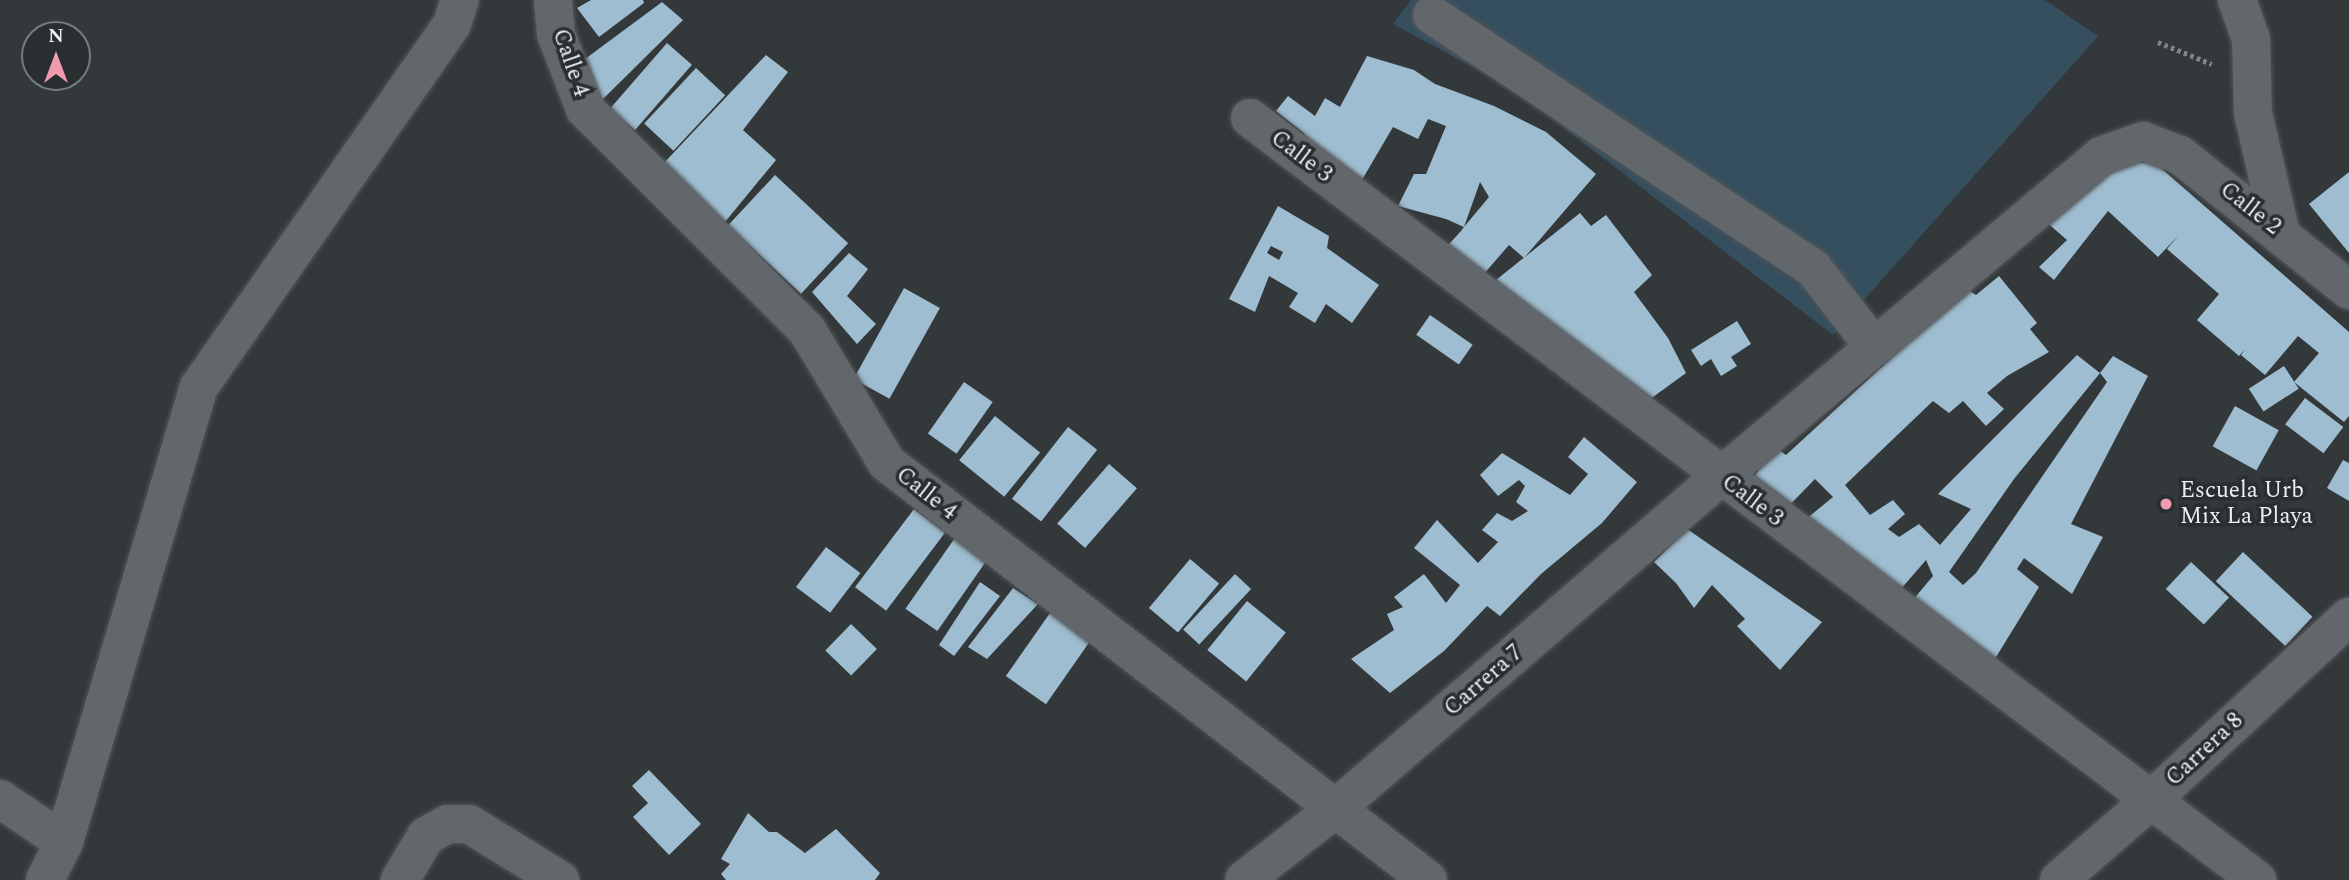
<!DOCTYPE html>
<html>
<head>
<meta charset="utf-8">
<style>
	body { margin:0 }
	#map { position:relative; width:2349px; height:880px; overflow:hidden; background:#33383b; font-family:Spectral,serif }
	div>[style] { position:absolute }
	[style*='--x'] { left:calc(var(--x)*1px); top:calc(var(--y)*1px); width:calc(var(--w)*1px); rotate:calc(var(--a)*1deg) }
	.green>* { inset:0; background:#354f5f }
	.building>* { inset:0; background:#9ebdd0; transform-origin:0 0 }
	.path>* { height:4.5px; margin-top:-2.25px; transform-origin:0; background:repeating-linear-gradient(90deg,#828688 0 3.5px,transparent 0 7px) }
	.roads { filter:drop-shadow(0 0 2px #525558) drop-shadow(0 0 2px #525558) }
	.street>* { height:38px; margin:-19px; padding:0 19px; transform-origin:19px; border-radius:19px; background:#61676a }
	.dots>* { width:19px; height:19px; translate:-50% -50%; box-sizing:border-box; border:4px solid #292e31; border-radius:50% }
	span { translate:-50% -50%; white-space:nowrap; text-align:center; line-height:1.15; -webkit-text-stroke:7px #292e31; paint-order:stroke }
	.street-label { font-size:23px; color:#edf0f2 }
	.poi-label { font-size:23px; color:#edf0f2 }
	.left { translate:0 -50%; text-align:left }
	.north { position:absolute; left:21px; top:21px; width:70px; height:70px; box-sizing:border-box; background:#292e31; border:2px solid #777c7e; border-radius:50%; rotate:0deg; font-size:19px; font-weight:700; line-height:28px; text-align:center; color:#edf0f2 }
	.north::after { content:''; display:block; margin:auto; width:24px; height:32px; background:#f29aae; clip-path:polygon(50% 0,100% 100%,50% 72%,0 100%) }
</style>
</head>
<body>
<div id="map">
	<div class="green">
		<div style="clip-path:polygon(1411px 0,2045px 0,2098px 36px,1833px 335px,1512px 88px,1393px 24px)"></div>
	</div>
	<div class="building">
		<div style="clip-path:polygon(591px 0,643px 0,644px 3px,599px 37px,577px 8px)"></div>
		<div style="clip-path:polygon(662px 2px,683px 20px,602px 100px,581px 62px)"></div>
		<div style="left:667px;top:43px;width:33px;height:87px;rotate:41deg"></div>
		<div style="clip-path:polygon(766px 55px,788px 72px,743px 130px,776px 160px,725px 222px,662px 165px)"></div>
		<div style="clip-path:polygon(1367px 56px,1414px 70px,1435px 84px,1494px 106px,1546px 132px,1596px 174px,1524px 258px,1509px 245px,1476px 283px,1441px 253px,1461px 231px,1464px 227px,1489px 197px,1480px 182px,1464px 227px,1446px 219px,1398px 206px,1414px 174px,1426px 174px,1446px 126px,1428px 119px,1418px 139px,1393px 127px,1356px 190px,1297px 148px,1305px 134px,1276px 111px,1288px 96px,1315px 116px,1325px 98px,1340px 107px)"></div>
		<div style="left:696px;top:68px;width:40px;height:76px;rotate:43deg"></div>
		<div style="clip-path:polygon(2154px 162px,2349px 332px,2349px 416px,2344px 422px,2294px 382px,2319px 353px,2298px 336px,2265px 375px,2241px 355px,2245px 349px,2239px 356px,2197px 320px,2219px 294px,2167px 249px,2179px 235px,2158px 257px,2108px 211px,2054px 280px,2039px 267px,2067px 240px,2044px 220px,2100px 165px)"></div>
		<div style="clip-path:polygon(2349px 172px,2349px 253px,2309px 204px)"></div>
		<div style="left:775px;top:175px;width:100px;height:69px;rotate:43deg"></div>
		<div style="clip-path:polygon(evenodd,1278px 206px,1329px 236px,1327px 248px,1379px 285px,1352px 323px,1326px 304px,1315px 323px,1289px 307px,1298px 293px,1269px 276px,1255px 312px,1229px 299px,1278px 206px,1271px 246px,1283px 252px,1279px 260px,1267px 253px,1271px 246px)"></div>
		<div style="clip-path:polygon(1580px 213px,1591px 226px,1606px 215px,1652px 275px,1634px 292px,1668px 338px,1686px 373px,1627px 416px,1496px 280px)"></div>
		<div style="clip-path:polygon(849px 253px,868px 269px,847px 296px,876px 324px,857px 344px,812px 292px)"></div>
		<div style="clip-path:polygon(1999px 276px,2037px 323px,2030px 329px,2049px 352px,2007px 376px,1987px 393px,2004px 409px,1986px 426px,1963px 401px,1949px 413px,1933px 401px,1845px 485px,1870px 515px,1893px 500px,1905px 514px,1888px 529px,1899px 537px,1919px 524px,1940px 545px,1971px 509px,1938px 494px,2077px 355px,2100px 373px,2014px 479px,1949px 572px,1963px 585px,1976px 573px,2107px 382px,2100px 373px,2113px 356px,2148px 376px,2071px 524px,2103px 537px,2072px 594px,2024px 558px,2017px 569px,2039px 587px,1982px 680px,1902px 613px,1933px 576px,1926px 560px,1887px 605px,1794px 529px,1833px 497px,1815px 479px,1777px 518px,1744px 491px,1775px 447px,1786px 455px,1947px 307px,1964px 287px,1976px 295px)"></div>
		<div style="left:904px;top:288px;width:41px;height:104px;rotate:29deg"></div>
		<div style="left:1430px;top:315px;width:52px;height:24px;rotate:35deg"></div>
		<div style="clip-path:polygon(1737px 321px,1751px 344px,1731px 357px,1737px 366px,1721px 376px,1711px 359px,1701px 366px,1691px 350px)"></div>
		<div style="left:2284px;top:366px;width:27px;height:42px;rotate:57deg"></div>
		<div style="left:964px;top:382px;width:35px;height:63px;rotate:35deg"></div>
		<div style="left:2305px;top:398px;width:48px;height:33px;rotate:37deg"></div>
		<div style="left:2235px;top:406px;width:50px;height:46px;rotate:29deg"></div>
		<div style="left:995px;top:416px;width:58px;height:57px;rotate:39deg"></div>
		<div style="left:1068px;top:427px;width:37px;height:91px;rotate:38deg"></div>
		<div style="clip-path:polygon(1584px 437px,1637px 482px,1602px 523px,1541px 574px,1500px 616px,1487px 606px,1444px 651px,1390px 693px,1351px 659px,1394px 630px,1387px 614px,1403px 607px,1394px 597px,1424px 574px,1446px 603px,1460px 585px,1414px 548px,1437px 520px,1478px 563px,1498px 542px,1482px 530px,1497px 513px,1512px 521px,1528px 511px,1516px 502px,1525px 486px,1519px 480px,1498px 496px,1480px 475px,1502px 453px,1570px 495px,1588px 474px,1568px 457px)"></div>
		<div style="clip-path:polygon(2343px 460px,2349px 463px,2349px 501px,2327px 488px)"></div>
		<div style="left:1109px;top:464px;width:37px;height:79px;rotate:41deg"></div>
		<div style="left:914px;top:509px;width:39px;height:98px;rotate:37deg"></div>
		<div style="clip-path:polygon(1687px 529px,1822px 622px,1780px 670px,1737px 626px,1745px 619px,1712px 585px,1694px 608px,1676px 583px,1654px 562px)"></div>
		<div style="left:957px;top:535px;width:39px;height:90px;rotate:35deg"></div>
		<div style="left:826px;top:547px;width:43px;height:50px;rotate:37deg"></div>
		<div style="left:2243px;top:552px;width:95px;height:40px;rotate:43deg"></div>
		<div style="left:1190px;top:559px;width:38px;height:64px;rotate:40deg"></div>
		<div style="left:2191px;top:562px;width:52px;height:37px;rotate:43deg"></div>
		<div style="left:1235px;top:574px;width:22px;height:76px;rotate:43deg"></div>
		<div style="clip-path:polygon(980px 582px,1000px 596px,954px 656px,939px 645px)"></div>
		<div style="clip-path:polygon(1013px 588px,1038px 604px,987px 659px,968px 647px)"></div>
		<div style="left:1247px;top:601px;width:50px;height:63px;rotate:39deg"></div>
		<div style="left:1050px;top:613px;width:49px;height:77px;rotate:35deg"></div>
		<div style="left:851px;top:624px;width:36px;height:37px;rotate:44deg"></div>
		<div style="clip-path:polygon(649px 770px,701px 824px,669px 855px,633px 817px,648px 803px,632px 786px)"></div>
		<div style="clip-path:polygon(748px 813px,769px 832px,777px 832px,805px 853px,836px 829px,880px 873px,875px 880px,726px 880px,721px 874px,730px 864px,721px 859px)"></div>
	</div>
	<div class="path">
		<div style="--x:2158;--y:42;--w:58;--a:22.2"></div>
	</div>
	<div class="roads">
		<div class="street">
			<div style="--x:553;--y:0;--w:34;--a:85"></div>
			<div style="--x:556;--y:34;--w:80;--a:68.9"></div>
			<div style="--x:585;--y:109;--w:313;--a:44.9"></div>
			<div style="--x:807;--y:330;--w:155;--a:59"></div>
			<div style="--x:887;--y:463;--w:683;--a:37.62"></div>
			<div style="--x:2237;--y:0;--w:41;--a:70.3"></div>
			<div style="--x:2251;--y:39;--w:74;--a:88.5"></div>
			<div style="--x:2253;--y:113;--w:124;--a:77"></div>
			<div style="--x:1432;--y:15;--w:457;--a:33.6"></div>
			<div style="--x:1813;--y:268;--w:100;--a:52.3"></div>
			<div style="--x:1250;--y:118;--w:1263;--a:37.11"></div>
			<div style="--x:0;--y:799;--w:77;--a:33.9"></div>
			<div style="--x:45;--y:880;--w:42;--a:-63.4"></div>
			<div style="--x:64;--y:842;--w:475;--a:-73.5"></div>
			<div style="--x:199;--y:387;--w:442;--a:-55.1"></div>
			<div style="--x:452;--y:24;--w:25;--a:-72"></div>
			<div style="--x:400;--y:880;--w:51;--a:-59.4"></div>
			<div style="--x:426;--y:836;--w:25;--a:-29"></div>
			<div style="--x:448;--y:824;--w:21;--a:0"></div>
			<div style="--x:469;--y:824;--w:107;--a:31.6"></div>
			<div style="--x:1244;--y:880;--w:115;--a:-38"></div>
			<div style="--x:1335;--y:809;--w:508;--a:-40.77"></div>
			<div style="--x:1720;--y:477;--w:498;--a:-40.1"></div>
			<div style="--x:2101;--y:156;--w:45;--a:-19.7"></div>
			<div style="--x:2143;--y:141;--w:40;--a:21"></div>
			<div style="--x:2180;--y:155;--w:216;--a:38.6"></div>
			<div style="--x:2059;--y:880;--w:121;--a:-41"></div>
			<div style="--x:2150;--y:801;--w:271;--a:-42.8"></div>
		</div>
	</div>
	<div class="dots">
		<div style="left:2166px;top:504px;background:#f29aae"></div>
	</div>
	<div class="street-label">
		<span style="left:570px;top:63px;rotate:71deg">Calle 4</span>
		<span style="left:1301px;top:157px;rotate:37deg">Calle 3</span>
		<span style="left:2250px;top:209px;rotate:38deg">Calle 2</span>
		<span style="left:926px;top:494px;rotate:38deg">Calle 4</span>
		<span style="left:1752px;top:501px;rotate:37deg">Calle 3</span>
		<span style="left:1484px;top:681px;rotate:-41deg">Carrera 7</span>
		<span style="left:2205px;top:750px;rotate:-43deg">Carrera 8</span>
	</div>
	<div class="poi-label">
		<span class="left" style="left:2180px;top:504px">Escuela Urb<br>Mix La Playa</span>
	</div>
	<div class="north">N</div>
</div>
</body>
</html>
